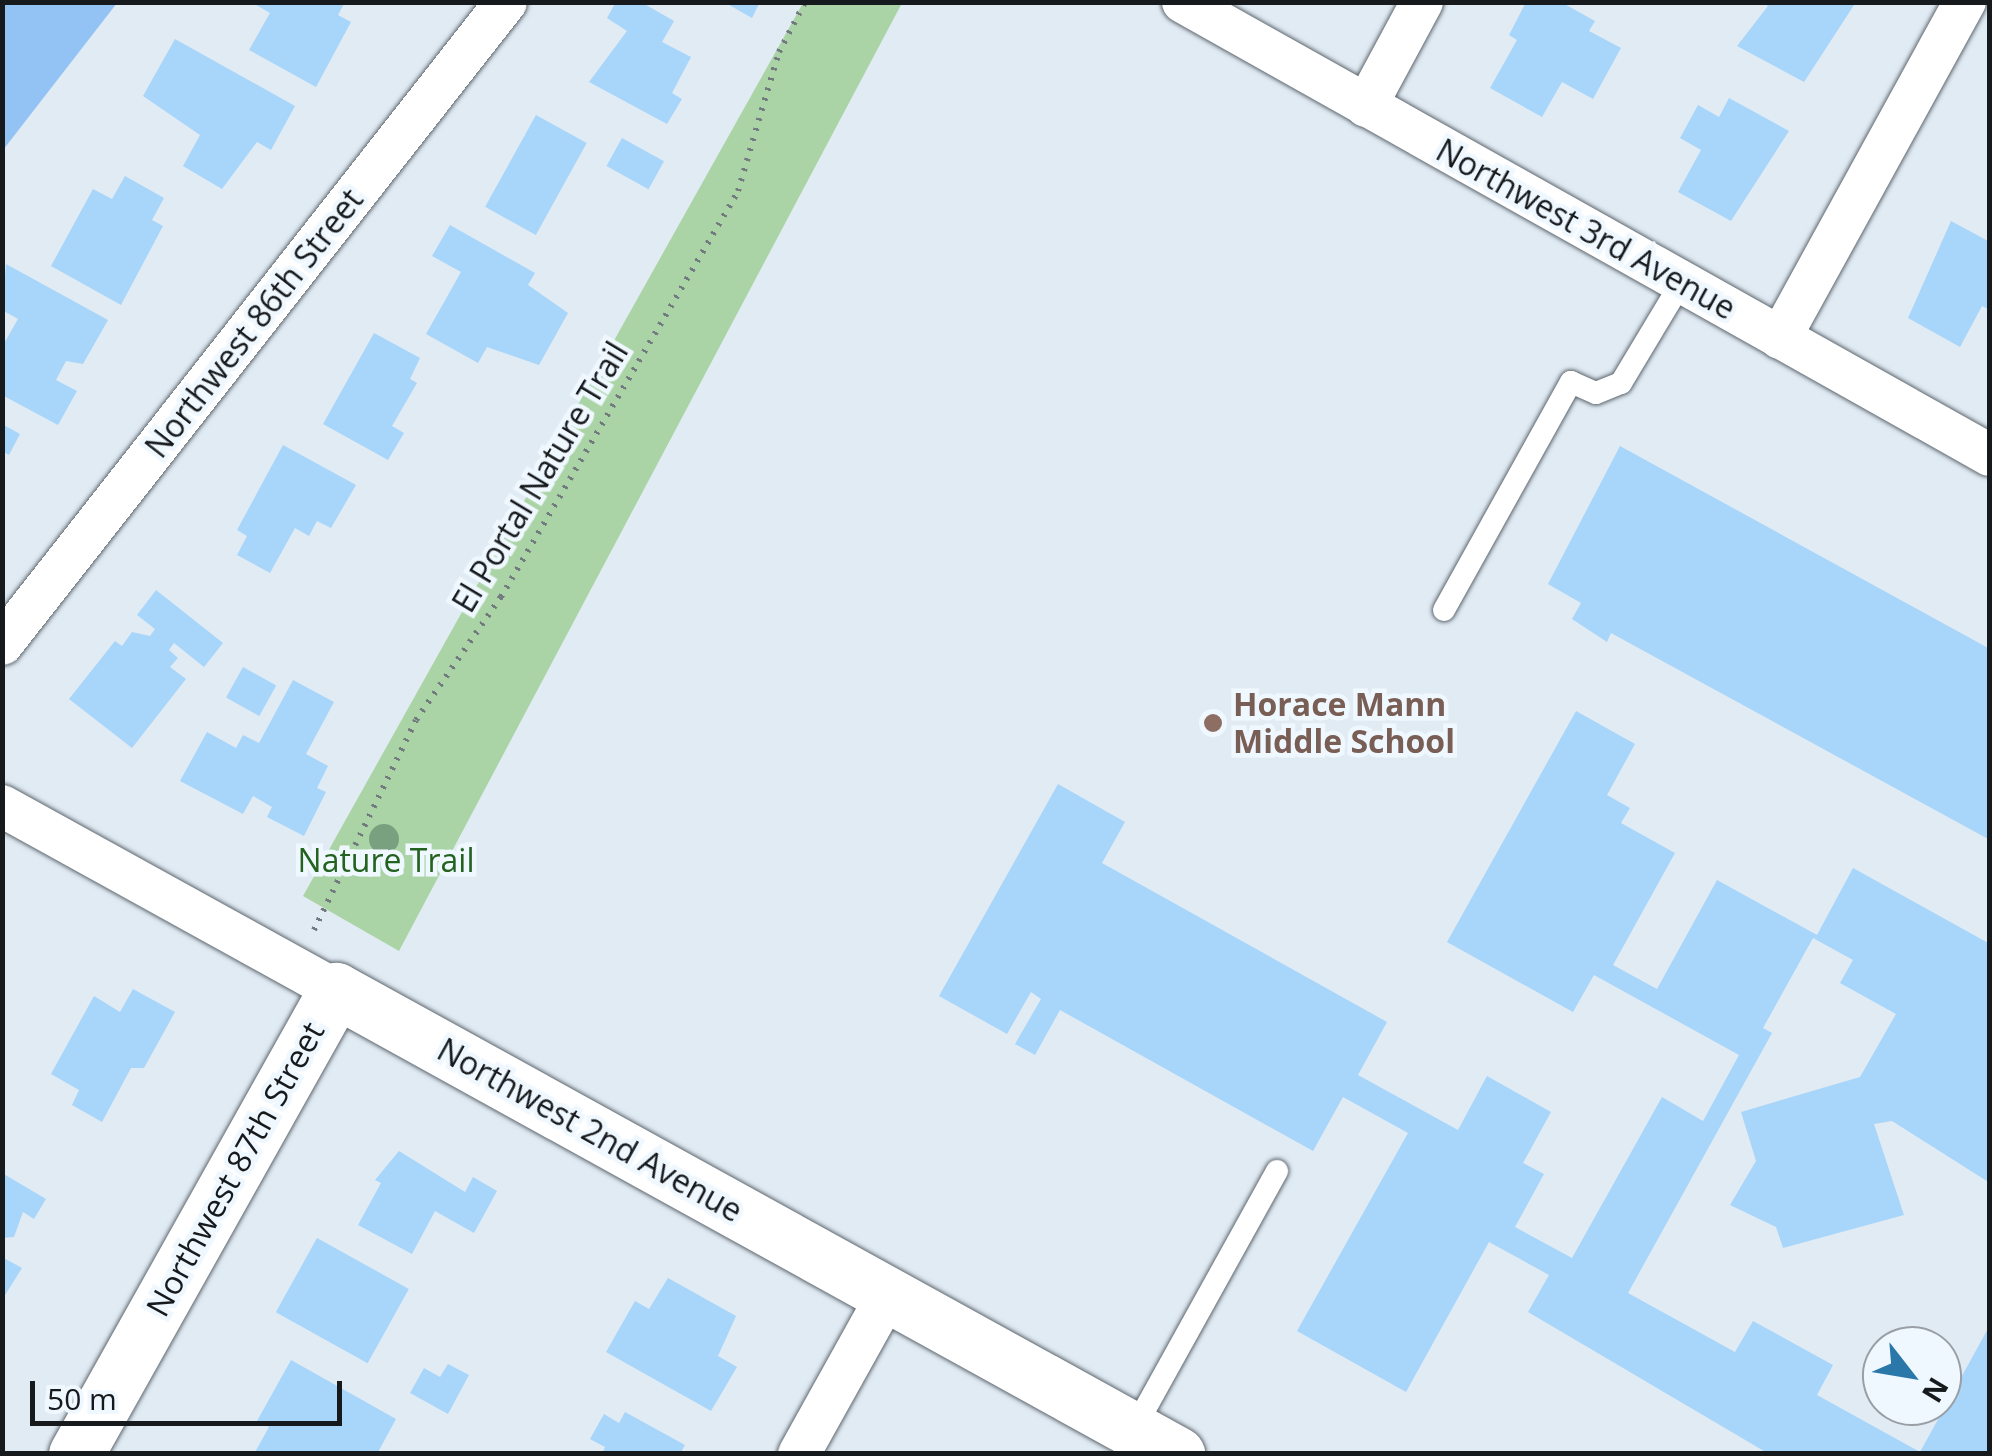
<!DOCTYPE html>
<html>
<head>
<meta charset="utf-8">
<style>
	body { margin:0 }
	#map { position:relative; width:1992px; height:1456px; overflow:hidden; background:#e1ebf4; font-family:"Open Sans",sans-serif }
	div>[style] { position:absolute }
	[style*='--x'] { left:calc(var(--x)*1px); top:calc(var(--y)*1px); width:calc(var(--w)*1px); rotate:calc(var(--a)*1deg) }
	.green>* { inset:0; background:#aad4a5 }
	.water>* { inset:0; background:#93c2f4 }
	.building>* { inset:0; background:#a8d5fa; transform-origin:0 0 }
	.path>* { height:6px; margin-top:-3px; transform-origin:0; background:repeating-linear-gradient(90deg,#72797f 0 2.5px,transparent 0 10.5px) }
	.roads { filter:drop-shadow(0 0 2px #5e676e) drop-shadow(0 0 2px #5e676e) }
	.lane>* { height:22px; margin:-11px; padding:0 11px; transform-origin:11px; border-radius:11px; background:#fff }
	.street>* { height:42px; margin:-21px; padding:0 21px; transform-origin:21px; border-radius:21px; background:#fff }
	.secondary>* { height:55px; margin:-27.5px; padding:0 27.5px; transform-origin:27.5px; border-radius:27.5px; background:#fff }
	.trees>* { width:30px; height:30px; margin:-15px; border-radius:50%; background:#79a07f }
	.dots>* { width:28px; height:28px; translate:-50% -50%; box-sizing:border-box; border:5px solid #f0f8ff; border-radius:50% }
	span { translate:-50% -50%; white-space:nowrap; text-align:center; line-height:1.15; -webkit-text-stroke:9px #f0f8ff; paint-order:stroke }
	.street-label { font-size:32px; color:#161a1d }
	.education-label { font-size:32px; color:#785e54; font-weight:700 }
	.left { translate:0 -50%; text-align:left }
	.park-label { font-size:32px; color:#24621f }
	.frame { position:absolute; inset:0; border:5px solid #161a1d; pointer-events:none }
	.north { position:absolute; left:1862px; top:1326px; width:100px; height:100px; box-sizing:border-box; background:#f0f8ff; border:2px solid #999fa5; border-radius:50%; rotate:121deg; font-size:28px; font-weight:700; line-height:40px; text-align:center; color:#161a1d }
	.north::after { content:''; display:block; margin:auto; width:35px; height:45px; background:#2a77aa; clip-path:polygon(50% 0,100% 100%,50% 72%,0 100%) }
	.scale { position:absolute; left:30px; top:1381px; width:312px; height:45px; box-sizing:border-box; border:5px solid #161a1d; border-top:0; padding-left:12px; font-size:30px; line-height:35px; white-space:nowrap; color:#161a1d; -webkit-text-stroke:8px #f0f8ff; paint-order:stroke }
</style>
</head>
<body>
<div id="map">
	<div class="green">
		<div style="clip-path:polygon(803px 3px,902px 3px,399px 951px,303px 896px)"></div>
	</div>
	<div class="water">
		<div style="clip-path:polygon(3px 2px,117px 3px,3px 150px,2px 3px)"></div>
	</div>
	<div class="building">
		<div style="clip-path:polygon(251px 2px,345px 2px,338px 15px,351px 22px,316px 87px,249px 50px,270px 13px)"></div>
		<div style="clip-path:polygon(616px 2px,641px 2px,674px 21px,662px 42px,691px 57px,672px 93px,682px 99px,667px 124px,589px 82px,627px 31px,607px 18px)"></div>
		<div style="clip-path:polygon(724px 2px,760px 2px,752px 18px)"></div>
		<div style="clip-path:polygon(1526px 2px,1561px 2px,1595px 21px,1589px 31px,1621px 48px,1593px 99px,1562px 82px,1542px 117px,1490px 88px,1517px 40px,1509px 35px)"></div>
		<div style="clip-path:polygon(1761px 2px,1856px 2px,1804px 82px,1737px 46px,1768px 6px)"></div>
		<div style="clip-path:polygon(175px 39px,295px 106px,271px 150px,257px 142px,222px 189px,183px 166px,200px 135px,143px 96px)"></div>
		<div style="clip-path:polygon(1729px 98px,1789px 131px,1731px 221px,1678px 192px,1701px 150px,1680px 138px,1698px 105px,1719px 117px)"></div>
		<div style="left:536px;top:115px;width:58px;height:105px;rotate:29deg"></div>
		<div style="left:622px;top:138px;width:48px;height:32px;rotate:29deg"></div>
		<div style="clip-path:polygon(125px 176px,164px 198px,152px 220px,163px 226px,121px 305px,51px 266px,93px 189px,112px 199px)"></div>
		<div style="clip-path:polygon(1951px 221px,1990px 242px,1990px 310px,1982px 306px,1960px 347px,1908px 318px)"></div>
		<div style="clip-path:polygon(450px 225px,535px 273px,528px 285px,568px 313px,539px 365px,487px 347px,478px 363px,426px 334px,461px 272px,432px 256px)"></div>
		<div style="clip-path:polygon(6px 264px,108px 320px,83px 364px,66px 361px,56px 380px,77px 391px,58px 425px,2px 395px,2px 347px,18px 319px,2px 310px)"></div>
		<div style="clip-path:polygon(374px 333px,420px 358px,410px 379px,417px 383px,392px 426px,404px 433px,388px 460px,323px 424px)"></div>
		<div style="clip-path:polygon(2px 424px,20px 434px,9px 455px,2px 451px)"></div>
		<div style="clip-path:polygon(283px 445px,356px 485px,331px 528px,317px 521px,309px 536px,295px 528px,270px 573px,237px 555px,247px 536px,237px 530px)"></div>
		<div style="clip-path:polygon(1620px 446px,1990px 649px,1990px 840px,1611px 633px,1607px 642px,1572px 619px,1581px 603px,1548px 584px)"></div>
		<div style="clip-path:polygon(156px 590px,223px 643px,204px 667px,174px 643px,169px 650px,178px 658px,170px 667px,186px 679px,132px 748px,69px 699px,115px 641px,122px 646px,132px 632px,150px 636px,155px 629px,137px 615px)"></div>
		<div style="left:243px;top:667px;width:38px;height:35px;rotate:29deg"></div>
		<div style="clip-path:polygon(293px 680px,334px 702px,306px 754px,328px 766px,317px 788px,326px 792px,304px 836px,267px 817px,272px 807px,253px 796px,243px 814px,180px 781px,207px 732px,236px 748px,243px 735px,259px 743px)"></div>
		<div style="clip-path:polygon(1576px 711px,1635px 744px,1607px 795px,1630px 808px,1621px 823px,1675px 853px,1613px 965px,1657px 989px,1717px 880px,1817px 935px,1853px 868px,1990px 944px,1990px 1183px,1892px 1121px,1874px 1124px,1904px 1215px,1783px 1248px,1776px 1227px,1730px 1205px,1756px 1161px,1741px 1112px,1860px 1077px,1896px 1014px,1840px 983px,1853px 960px,1813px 938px,1763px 1028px,1772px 1033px,1628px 1293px,1735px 1352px,1753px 1321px,1833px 1365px,1817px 1395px,1920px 1452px,1990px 1325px,1990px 1454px,1769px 1454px,1528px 1312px,1549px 1275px,1489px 1242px,1406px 1392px,1297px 1331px,1408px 1133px,1343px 1097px,1313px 1151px,1060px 1010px,1035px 1055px,1015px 1044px,1041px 999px,1031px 992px,1007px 1034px,939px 996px,1058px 784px,1125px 822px,1102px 863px,1387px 1022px,1358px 1075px,1458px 1130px,1487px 1076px,1551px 1112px,1523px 1163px,1544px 1174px,1515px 1227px,1572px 1258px,1662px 1097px,1703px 1121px,1739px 1055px,1594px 975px,1573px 1012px,1447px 942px)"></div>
		<div style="clip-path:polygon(133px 989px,175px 1012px,144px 1068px,131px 1068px,102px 1122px,72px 1105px,79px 1090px,51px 1074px,94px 996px,120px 1012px)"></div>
		<div style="clip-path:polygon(399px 1151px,465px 1192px,473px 1177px,497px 1191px,474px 1233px,435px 1211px,412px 1254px,358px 1225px,381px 1183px,375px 1180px)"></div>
		<div style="clip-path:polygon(2px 1173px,46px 1199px,34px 1219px,23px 1212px,14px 1237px,2px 1238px)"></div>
		<div style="left:317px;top:1238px;width:105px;height:85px;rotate:29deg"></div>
		<div style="clip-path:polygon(2px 1257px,22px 1268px,2px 1300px)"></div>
		<div style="clip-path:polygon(668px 1278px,736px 1316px,718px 1356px,737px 1367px,711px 1411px,606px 1352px,635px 1301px,649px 1309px)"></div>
		<div style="clip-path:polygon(291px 1360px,396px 1419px,377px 1454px,254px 1454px,269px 1427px,257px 1421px)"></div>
		<div style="clip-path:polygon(448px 1364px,469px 1375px,448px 1414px,410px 1393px,424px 1368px,440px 1377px)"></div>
		<div style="clip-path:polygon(625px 1412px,685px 1445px,680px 1454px,602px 1454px,605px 1447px,590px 1439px,604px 1414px,619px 1423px)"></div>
	</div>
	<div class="path">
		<div style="--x:314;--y:930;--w:233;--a:-64.1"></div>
		<div style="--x:416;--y:720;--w:150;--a:-55.4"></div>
		<div style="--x:501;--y:597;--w:470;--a:-59.7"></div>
		<div style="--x:738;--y:191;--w:145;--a:-73.6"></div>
		<div style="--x:779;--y:52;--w:56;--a:-62.5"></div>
	</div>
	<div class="roads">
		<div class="lane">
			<div style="--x:1444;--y:610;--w:261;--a:-60.9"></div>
			<div style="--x:1571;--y:382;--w:27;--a:24"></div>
			<div style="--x:1596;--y:393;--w:27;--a:-22"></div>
			<div style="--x:1621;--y:383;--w:117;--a:-59"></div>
			<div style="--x:1134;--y:1429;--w:295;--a:-61"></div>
		</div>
		<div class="street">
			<div style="--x:1183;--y:2;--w:925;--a:29.31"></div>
			<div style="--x:1366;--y:106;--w:118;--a:-61.7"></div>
			<div style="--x:1780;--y:338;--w:384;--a:-61.2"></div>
			<div style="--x:2;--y:644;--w:816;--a:-51.87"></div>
			<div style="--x:2;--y:806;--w:381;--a:28.9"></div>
			<div style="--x:799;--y:1454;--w:183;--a:-60.9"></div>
		</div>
		<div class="secondary">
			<div style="--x:76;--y:1454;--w:532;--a:-60.74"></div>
			<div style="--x:336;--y:990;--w:961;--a:28.89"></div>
		</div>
	</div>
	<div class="trees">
		<div style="left:384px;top:839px"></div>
	</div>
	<div class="dots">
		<div style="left:1213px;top:723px;background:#8d6e63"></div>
	</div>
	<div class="street-label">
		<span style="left:1586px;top:229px;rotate:29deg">Northwest 3rd Avenue</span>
		<span style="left:254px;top:323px;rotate:-52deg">Northwest 86th Street</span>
		<span style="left:540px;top:477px;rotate:-59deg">El Portal Nature Trail</span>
		<span style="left:590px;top:1130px;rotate:29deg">Northwest 2nd Avenue</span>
		<span style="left:235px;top:1169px;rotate:-61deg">Northwest 87th Street</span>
	</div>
	<div class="education-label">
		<span class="left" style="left:1233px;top:723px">Horace Mann<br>Middle School</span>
	</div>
	<div class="park-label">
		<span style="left:386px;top:860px">Nature Trail</span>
	</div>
	<div class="frame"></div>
	<div class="north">N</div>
	<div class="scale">50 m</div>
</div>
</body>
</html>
